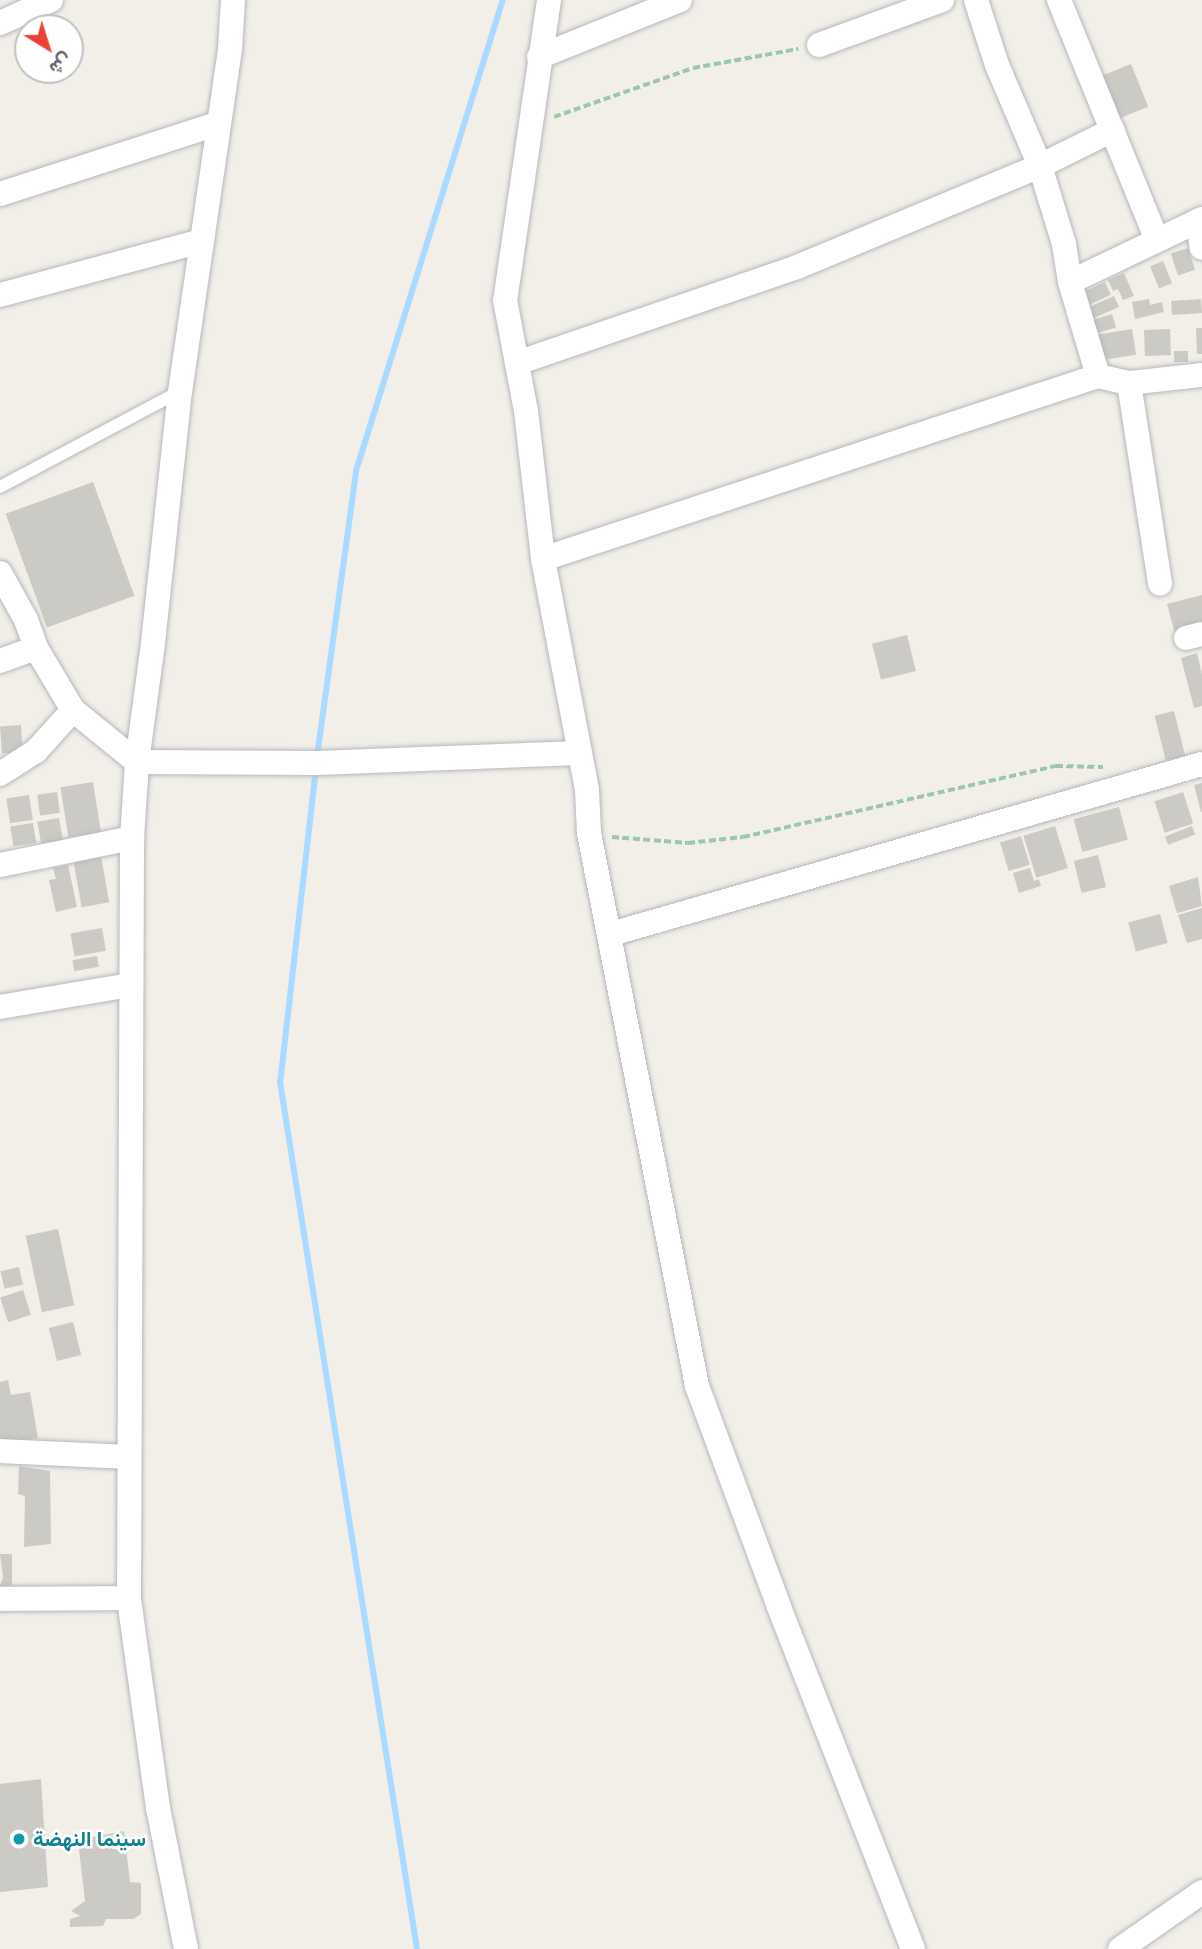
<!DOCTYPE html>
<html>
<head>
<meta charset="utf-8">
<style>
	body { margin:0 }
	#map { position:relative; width:1202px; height:1949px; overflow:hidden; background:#f1efe8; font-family:Roboto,Vazirmatn,sans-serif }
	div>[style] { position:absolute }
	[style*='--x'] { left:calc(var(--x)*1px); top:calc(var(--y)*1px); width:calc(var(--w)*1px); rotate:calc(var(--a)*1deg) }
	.stream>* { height:6px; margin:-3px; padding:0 3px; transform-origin:3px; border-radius:3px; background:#aadaff }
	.building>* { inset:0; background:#cccac5; transform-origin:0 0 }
	.path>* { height:3.5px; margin-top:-1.75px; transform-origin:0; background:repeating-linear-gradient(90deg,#9cc7a9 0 7px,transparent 0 10.5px) }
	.roads { filter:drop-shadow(0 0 2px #b5b8bc) drop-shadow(0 0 2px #b5b8bc) }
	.service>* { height:12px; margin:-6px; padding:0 6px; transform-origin:6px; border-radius:6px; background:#fff }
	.minor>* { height:24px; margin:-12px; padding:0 12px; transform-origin:12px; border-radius:12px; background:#fff }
	.dots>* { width:19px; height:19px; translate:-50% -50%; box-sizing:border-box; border:4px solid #fff; border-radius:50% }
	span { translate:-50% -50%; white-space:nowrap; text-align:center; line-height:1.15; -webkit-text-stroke:5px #fff; paint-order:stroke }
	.culture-label { font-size:21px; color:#0d838f; font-weight:700 }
	.left { translate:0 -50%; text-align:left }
	.north { position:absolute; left:14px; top:14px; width:70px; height:70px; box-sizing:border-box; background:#fff; border:2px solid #bfc1c3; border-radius:50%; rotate:142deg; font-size:19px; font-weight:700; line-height:28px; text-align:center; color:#5f6368 }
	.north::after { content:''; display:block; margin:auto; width:24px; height:32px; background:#ea4335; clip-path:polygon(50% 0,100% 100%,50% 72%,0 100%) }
</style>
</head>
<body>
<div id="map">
	<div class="stream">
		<div style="--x:317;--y:757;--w:289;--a:-82.2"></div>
		<div style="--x:356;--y:471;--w:493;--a:-72.7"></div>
		<div style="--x:316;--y:768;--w:316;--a:96.5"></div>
		<div style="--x:280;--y:1082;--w:878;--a:81.02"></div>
	</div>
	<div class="building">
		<div style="left:1131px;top:64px;width:46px;height:37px;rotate:68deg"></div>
		<div style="left:1188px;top:248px;width:23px;height:18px;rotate:72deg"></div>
		<div style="left:1163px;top:261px;width:24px;height:14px;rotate:68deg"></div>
		<div style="clip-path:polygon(1124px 273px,1134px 296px,1123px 300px,1118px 289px,1113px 291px,1108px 280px)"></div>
		<div style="left:1105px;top:282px;width:14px;height:26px;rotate:65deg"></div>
		<div style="left:1114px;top:296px;width:12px;height:31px;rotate:66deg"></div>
		<div style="clip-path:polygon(1149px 299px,1150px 305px,1162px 302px,1164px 312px,1135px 319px,1132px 302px)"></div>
		<div style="left:1201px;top:299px;width:14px;height:30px;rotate:86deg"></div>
		<div style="left:1112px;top:314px;width:14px;height:22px;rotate:73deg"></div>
		<div style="clip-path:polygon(1196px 328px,1202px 328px,1202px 354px,1197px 354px)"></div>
		<div style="left:1132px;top:329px;width:26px;height:36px;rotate:81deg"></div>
		<div style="left:1170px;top:329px;width:26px;height:26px;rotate:88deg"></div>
		<div style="left:1174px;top:351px;width:14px;height:11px"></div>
		<div style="left:93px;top:482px;width:121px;height:93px;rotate:70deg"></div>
		<div style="clip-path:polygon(1202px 595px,1202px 630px,1176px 637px,1167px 604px)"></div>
		<div style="left:907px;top:635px;width:37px;height:36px;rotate:76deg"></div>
		<div style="clip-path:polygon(1197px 653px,1202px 674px,1202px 706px,1194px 708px,1181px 658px)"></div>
		<div style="left:1174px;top:711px;width:46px;height:20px;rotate:76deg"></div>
		<div style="left:21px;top:725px;width:27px;height:21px;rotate:86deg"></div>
		<div style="left:93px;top:782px;width:51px;height:33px;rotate:81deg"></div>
		<div style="clip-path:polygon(1202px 783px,1202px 812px,1201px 812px,1194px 785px)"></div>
		<div style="left:57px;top:792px;width:21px;height:20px;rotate:82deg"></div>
		<div style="left:1183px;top:792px;width:33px;height:30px;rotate:72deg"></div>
		<div style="left:29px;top:795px;width:25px;height:23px;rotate:81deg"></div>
		<div style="left:1119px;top:807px;width:34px;height:47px;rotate:75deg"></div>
		<div style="left:59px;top:818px;width:22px;height:22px;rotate:80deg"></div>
		<div style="left:33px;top:823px;width:20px;height:23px;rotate:81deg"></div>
		<div style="left:1055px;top:826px;width:44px;height:33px;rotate:73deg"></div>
		<div style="left:1192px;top:826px;width:9px;height:29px;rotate:69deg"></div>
		<div style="left:1021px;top:836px;width:30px;height:22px;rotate:73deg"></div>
		<div style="left:1098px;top:855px;width:33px;height:25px;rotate:76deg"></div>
		<div style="left:101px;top:856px;width:47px;height:28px;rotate:80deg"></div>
		<div style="clip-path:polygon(68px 865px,77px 907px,56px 912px,49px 880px,56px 879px,53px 868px)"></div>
		<div style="clip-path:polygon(1030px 868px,1034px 881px,1039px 879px,1041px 886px,1019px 893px,1013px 873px)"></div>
		<div style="clip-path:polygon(1198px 877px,1202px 906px,1177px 913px,1169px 886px)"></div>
		<div style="clip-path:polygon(1202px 908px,1202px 939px,1187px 943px,1178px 915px)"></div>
		<div style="left:1160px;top:914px;width:30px;height:33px;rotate:75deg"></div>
		<div style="left:102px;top:928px;width:23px;height:32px;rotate:80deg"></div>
		<div style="left:97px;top:956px;width:11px;height:25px;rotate:80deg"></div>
		<div style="left:58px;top:1229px;width:78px;height:33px;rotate:78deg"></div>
		<div style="left:19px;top:1267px;width:18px;height:19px;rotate:77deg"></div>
		<div style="left:23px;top:1290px;width:26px;height:24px;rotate:72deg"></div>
		<div style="left:73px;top:1322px;width:34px;height:25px;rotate:76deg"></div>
		<div style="clip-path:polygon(8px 1380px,11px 1395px,30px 1392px,38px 1438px,0 1445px,0 1382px)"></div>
		<div style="clip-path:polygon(19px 1466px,50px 1471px,51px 1544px,24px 1547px,25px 1496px,18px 1494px)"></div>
		<div style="clip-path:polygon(0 1554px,12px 1554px,12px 1585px,0 1586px,3px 1577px)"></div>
		<div style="clip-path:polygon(41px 1779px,48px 1887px,0 1892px,0 1784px)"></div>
		<div style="clip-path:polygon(124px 1831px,130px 1882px,141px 1883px,141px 1914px,133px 1919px,106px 1919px,103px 1926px,70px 1927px,70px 1919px,80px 1916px,71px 1911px,85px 1901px,78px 1840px)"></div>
	</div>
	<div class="path">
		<div style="--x:554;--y:117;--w:147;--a:-19.4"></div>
		<div style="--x:693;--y:68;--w:107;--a:-10.3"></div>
		<div style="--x:612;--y:837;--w:76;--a:4.5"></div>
		<div style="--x:688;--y:843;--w:55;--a:-6.2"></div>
		<div style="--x:743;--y:837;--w:321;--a:-12.8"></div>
		<div style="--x:1056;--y:766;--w:47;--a:1.2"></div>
	</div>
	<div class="roads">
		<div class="service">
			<div style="--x:0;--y:487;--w:203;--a:-28"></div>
		</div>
		<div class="minor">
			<div style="--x:549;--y:0;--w:303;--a:98.3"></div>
			<div style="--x:505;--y:300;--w:113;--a:79.3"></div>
			<div style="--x:526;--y:411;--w:149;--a:83.4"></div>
			<div style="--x:543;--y:559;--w:235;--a:79.2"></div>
			<div style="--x:587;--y:790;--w:43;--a:87.3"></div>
			<div style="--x:589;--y:833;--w:563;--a:78.95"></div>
			<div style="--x:697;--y:1386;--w:236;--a:69.6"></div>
			<div style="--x:779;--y:1607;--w:367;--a:68.6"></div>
			<div style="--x:976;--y:0;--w:68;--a:72.1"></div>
			<div style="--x:997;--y:65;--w:110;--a:66.9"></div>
			<div style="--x:1040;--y:166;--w:82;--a:72.9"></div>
			<div style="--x:1064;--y:244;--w:38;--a:81"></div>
			<div style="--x:1070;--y:282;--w:98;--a:73.4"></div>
			<div style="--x:1059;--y:0;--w:259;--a:67.8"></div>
			<div style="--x:0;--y:23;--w:56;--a:-24.3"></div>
			<div style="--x:819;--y:45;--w:131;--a:-20.1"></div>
			<div style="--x:539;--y:57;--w:152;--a:-22"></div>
			<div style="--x:0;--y:194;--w:228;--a:-17.9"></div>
			<div style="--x:1198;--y:221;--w:27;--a:82"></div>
			<div style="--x:1070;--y:282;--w:146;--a:-25.5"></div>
			<div style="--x:0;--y:295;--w:208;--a:-15"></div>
			<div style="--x:517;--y:363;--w:296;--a:-18.9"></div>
			<div style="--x:797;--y:267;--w:263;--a:-22.6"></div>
			<div style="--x:1040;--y:166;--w:81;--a:-26.3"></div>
			<div style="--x:1129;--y:383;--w:203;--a:81.2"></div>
			<div style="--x:543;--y:559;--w:584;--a:-18.25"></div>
			<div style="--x:1098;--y:376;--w:32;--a:13"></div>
			<div style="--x:1129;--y:383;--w:73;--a:-6.3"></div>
			<div style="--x:0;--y:573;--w:54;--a:61"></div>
			<div style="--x:26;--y:620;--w:30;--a:70"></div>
			<div style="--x:36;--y:648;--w:72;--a:59.2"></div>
			<div style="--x:73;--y:710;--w:82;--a:39.1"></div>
			<div style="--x:137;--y:762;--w:179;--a:0.3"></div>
			<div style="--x:316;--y:763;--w:264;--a:-2.2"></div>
			<div style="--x:1186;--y:638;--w:16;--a:-14"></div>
			<div style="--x:0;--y:661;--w:38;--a:-20"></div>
			<div style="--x:0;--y:774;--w:43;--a:-32.6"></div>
			<div style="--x:36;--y:751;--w:55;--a:-47.9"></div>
			<div style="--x:0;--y:865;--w:135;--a:-11.6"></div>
			<div style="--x:611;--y:934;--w:615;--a:-16.05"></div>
			<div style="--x:0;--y:1007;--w:132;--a:-9.6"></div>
			<div style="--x:0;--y:1451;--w:128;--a:2.7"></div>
			<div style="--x:0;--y:1599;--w:129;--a:-0.4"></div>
			<div style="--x:186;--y:1949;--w:144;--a:-101.2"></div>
			<div style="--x:158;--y:1808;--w:212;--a:-97.9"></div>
			<div style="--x:129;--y:1598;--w:760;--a:-89.77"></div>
			<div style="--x:132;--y:838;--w:76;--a:-86.2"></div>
			<div style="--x:137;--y:762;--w:120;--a:-82.3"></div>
			<div style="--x:153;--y:643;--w:252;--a:-83.9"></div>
			<div style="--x:180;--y:392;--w:347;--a:-81.7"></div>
			<div style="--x:230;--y:49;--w:49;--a:-86.5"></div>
			<div style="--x:1120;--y:1949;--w:100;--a:-34.8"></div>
		</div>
	</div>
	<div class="dots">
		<div style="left:19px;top:1839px;background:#0f9aa8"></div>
	</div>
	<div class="culture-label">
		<span class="left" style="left:33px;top:1839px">سينما النهضة</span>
	</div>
	<div class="north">ش</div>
</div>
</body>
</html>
